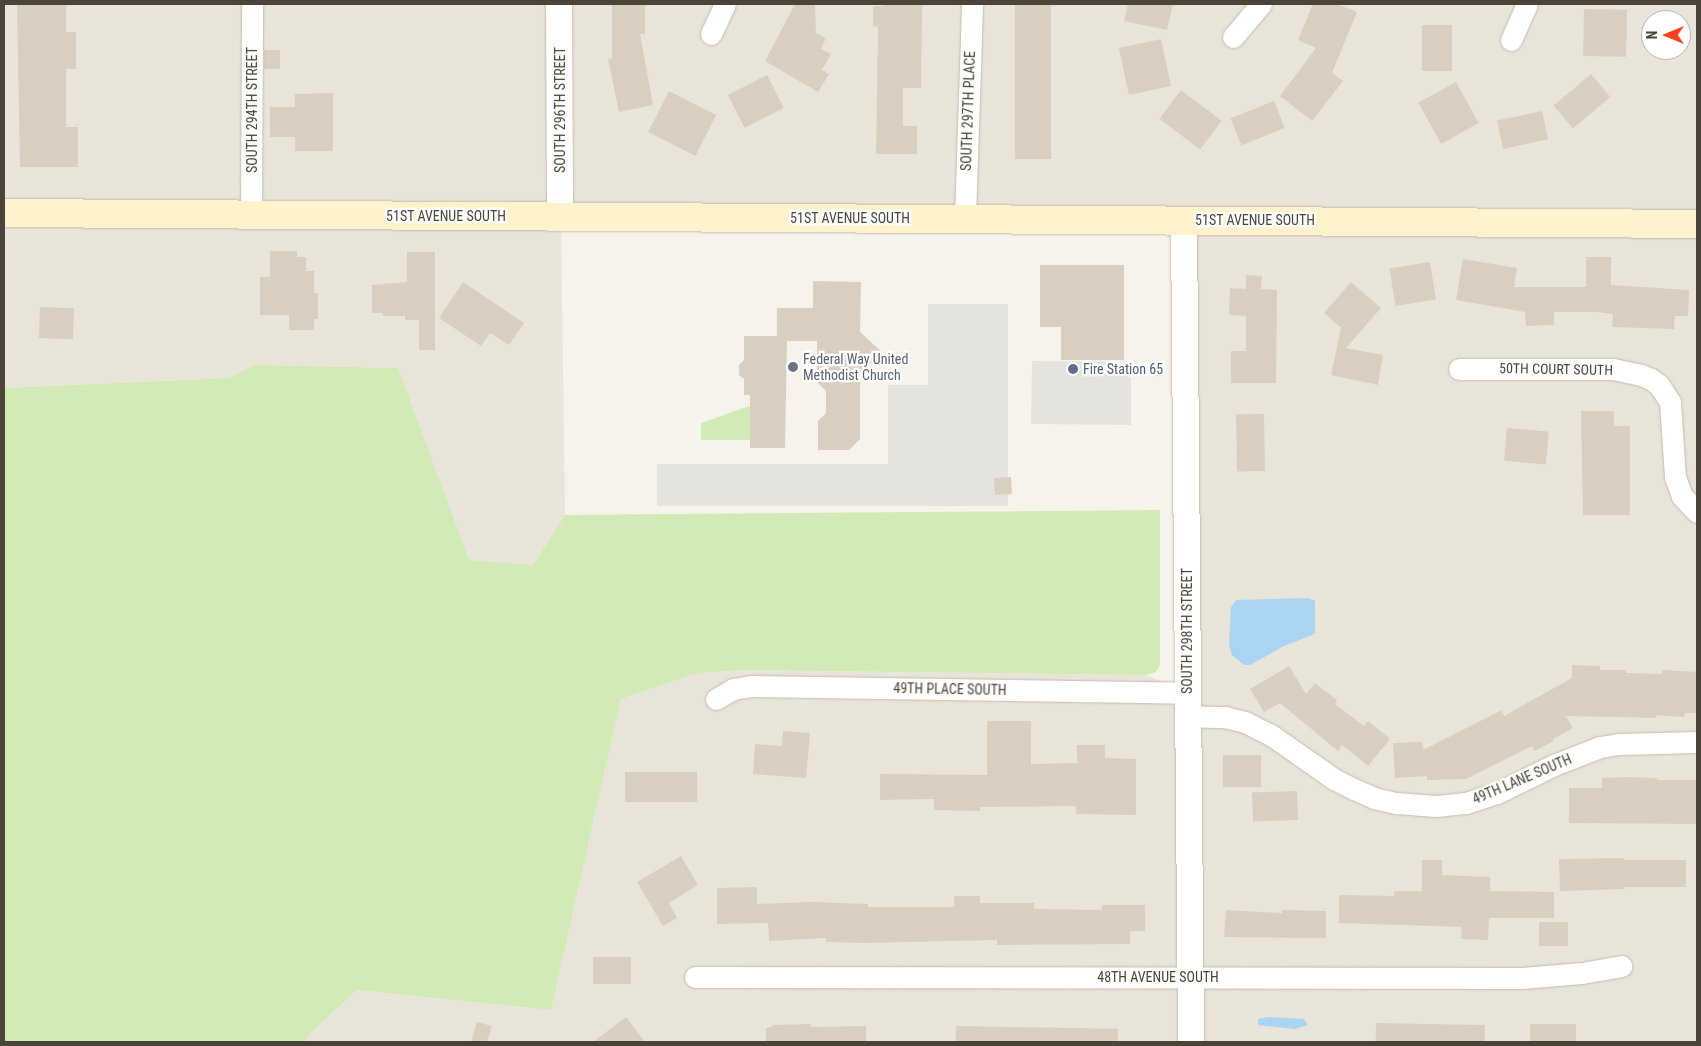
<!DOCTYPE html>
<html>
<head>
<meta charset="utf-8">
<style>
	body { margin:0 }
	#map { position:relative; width:1701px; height:1046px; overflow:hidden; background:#f6f3ec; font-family:"Roboto Condensed",sans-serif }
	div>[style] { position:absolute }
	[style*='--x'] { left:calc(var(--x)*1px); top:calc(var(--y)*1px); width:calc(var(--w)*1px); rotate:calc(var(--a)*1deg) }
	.residential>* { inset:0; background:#eae5da }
	.green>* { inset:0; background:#d2eab5 }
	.parking>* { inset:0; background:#e5e3e0 }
	.water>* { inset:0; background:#a9d4f2 }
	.building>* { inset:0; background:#d8cfc1; transform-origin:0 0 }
	.roads { filter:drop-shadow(0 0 1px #c2bbae) drop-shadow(0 0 1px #c2bbae) }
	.minor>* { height:21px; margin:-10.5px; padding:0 10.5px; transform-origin:10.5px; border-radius:10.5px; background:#fff }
	.tertiary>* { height:26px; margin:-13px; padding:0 13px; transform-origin:13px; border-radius:13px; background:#fff }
	.secondary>* { height:28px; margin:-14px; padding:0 14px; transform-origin:14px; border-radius:14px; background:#fff3cd }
	.dots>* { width:14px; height:14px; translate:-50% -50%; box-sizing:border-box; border:2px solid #fff; border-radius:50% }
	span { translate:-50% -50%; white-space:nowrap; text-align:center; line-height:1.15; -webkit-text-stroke:4.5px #fff; paint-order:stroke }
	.street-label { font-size:14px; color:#4b4439 }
	.worship-label { font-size:14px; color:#5b616d }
	.left { translate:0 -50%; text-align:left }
	.service-label { font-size:14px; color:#4e5e75 }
	.frame { position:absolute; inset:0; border:5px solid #4b4439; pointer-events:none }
	.north { position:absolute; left:1641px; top:10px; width:50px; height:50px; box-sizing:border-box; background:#fff; border:1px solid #b7b4b0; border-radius:50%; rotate:270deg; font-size:14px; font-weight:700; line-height:20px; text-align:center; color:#4b4439 }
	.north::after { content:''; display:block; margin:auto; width:18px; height:22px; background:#fc3f1d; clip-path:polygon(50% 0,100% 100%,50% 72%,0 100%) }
</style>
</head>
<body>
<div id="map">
	<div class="residential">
		<div style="clip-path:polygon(evenodd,4px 4px,1697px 4px,1697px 1042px,306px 1042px,308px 1035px,357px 990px,551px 1010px,621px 699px,697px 673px,742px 670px,1146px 675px,1187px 692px,1184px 220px,561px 216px,565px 515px,533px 565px,469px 560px,397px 368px,254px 365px,230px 378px,4px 388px,4px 4px,1651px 20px,1681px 20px,1681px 50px,1651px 50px,1651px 20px)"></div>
	</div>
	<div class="green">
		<div style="clip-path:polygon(254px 365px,398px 368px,469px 560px,533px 565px,565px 515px,1160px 510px,1160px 665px,1156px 672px,1146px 675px,742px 670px,697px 673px,621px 699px,551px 1010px,357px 990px,308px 1035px,306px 1042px,4px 1042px,4px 388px,230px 378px)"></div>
		<div style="clip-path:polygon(750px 406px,750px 440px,701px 440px,701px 423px)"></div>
	</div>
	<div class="parking">
		<div style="clip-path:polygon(928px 304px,1008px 304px,1008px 506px,657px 506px,657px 464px,888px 464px,888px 385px,928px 385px)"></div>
		<div style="clip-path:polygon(1032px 361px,1117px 362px,1131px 379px,1131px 425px,1031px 424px)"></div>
	</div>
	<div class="water">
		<div style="clip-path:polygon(1308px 598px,1315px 601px,1315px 633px,1312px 635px,1284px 646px,1250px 665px,1244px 665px,1232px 655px,1229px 645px,1231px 607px,1236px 600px)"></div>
		<div style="clip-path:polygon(1268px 1017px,1304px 1019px,1308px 1025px,1295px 1029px,1258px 1025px,1258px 1019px)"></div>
	</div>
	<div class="building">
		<div style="clip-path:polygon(17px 4px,66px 4px,66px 32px,76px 32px,76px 69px,66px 69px,66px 127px,78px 127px,78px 167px,20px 167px)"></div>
		<div style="clip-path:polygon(612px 4px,645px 4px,645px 34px,640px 34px,653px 105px,619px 112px,608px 59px,612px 58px)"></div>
		<div style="clip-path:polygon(795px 4px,815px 4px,816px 33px,826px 38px,821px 49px,831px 54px,822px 70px,829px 74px,818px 92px,765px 61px)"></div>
		<div style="clip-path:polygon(885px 4px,922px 4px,921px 88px,903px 88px,903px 126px,917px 126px,917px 154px,876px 154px,878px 27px,873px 26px,873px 6px,885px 6px)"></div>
		<div style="left:1015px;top:4px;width:36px;height:155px"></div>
		<div style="clip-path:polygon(1128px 4px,1173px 4px,1167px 30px,1124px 21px)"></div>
		<div style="clip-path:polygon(1313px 4px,1337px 4px,1357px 12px,1332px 73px,1343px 81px,1312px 121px,1280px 96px,1316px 48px,1298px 40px)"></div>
		<div style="left:1584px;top:9px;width:43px;height:47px;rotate:1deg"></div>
		<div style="left:1422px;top:25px;width:30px;height:46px"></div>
		<div style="left:1161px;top:39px;width:48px;height:43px;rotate:78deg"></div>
		<div style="left:264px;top:50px;width:16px;height:19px"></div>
		<div style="left:1591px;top:74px;width:30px;height:49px;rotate:50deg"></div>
		<div style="left:767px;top:75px;width:37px;height:44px;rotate:63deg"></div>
		<div style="left:1456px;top:82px;width:47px;height:43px;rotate:61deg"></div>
		<div style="left:1181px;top:90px;width:51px;height:36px;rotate:37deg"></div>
		<div style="left:669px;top:91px;width:53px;height:46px;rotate:27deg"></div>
		<div style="clip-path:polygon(333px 93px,333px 151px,295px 151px,295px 137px,270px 137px,270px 107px,295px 107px,295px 94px)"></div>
		<div style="left:1274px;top:101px;width:29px;height:47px;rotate:68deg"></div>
		<div style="left:1542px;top:111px;width:29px;height:46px;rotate:78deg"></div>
		<div style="clip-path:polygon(270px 251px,297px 251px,297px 257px,306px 257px,306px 271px,314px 271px,314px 293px,318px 293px,318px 319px,314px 319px,314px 330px,289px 330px,289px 315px,260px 315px,260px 277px,270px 277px)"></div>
		<div style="clip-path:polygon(407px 252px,435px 252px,435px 350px,419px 350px,419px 320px,405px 320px,405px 316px,383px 316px,383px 313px,372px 313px,372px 285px,407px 282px)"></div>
		<div style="clip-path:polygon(1586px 257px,1611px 257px,1611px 285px,1689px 290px,1688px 316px,1675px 316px,1674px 329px,1612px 327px,1613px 314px,1597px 312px,1554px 312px,1554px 325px,1526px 326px,1525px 312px,1456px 300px,1463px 259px,1517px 268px,1514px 287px,1586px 287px)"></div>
		<div style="left:1430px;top:262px;width:38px;height:41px;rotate:81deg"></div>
		<div style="clip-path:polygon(1040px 265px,1124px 265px,1124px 360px,1061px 360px,1061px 327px,1040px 327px)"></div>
		<div style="clip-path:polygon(1246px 275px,1262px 276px,1261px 289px,1277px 290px,1276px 383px,1231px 383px,1231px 351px,1246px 351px,1246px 316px,1229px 315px,1230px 288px,1246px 289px)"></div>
		<div style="clip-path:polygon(813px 281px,861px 282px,860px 332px,882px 352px,860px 374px,860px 439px,849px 450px,818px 450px,818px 421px,826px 413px,826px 391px,817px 382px,817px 341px,787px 341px,785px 448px,750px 448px,750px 395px,744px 395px,744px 379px,739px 375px,739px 365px,744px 360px,744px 336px,777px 336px,777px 308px,813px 308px)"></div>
		<div style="clip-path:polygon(463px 282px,524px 323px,509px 345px,490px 333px,481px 346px,439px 318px)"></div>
		<div style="clip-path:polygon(1351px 282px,1381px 308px,1346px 348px,1383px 355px,1378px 385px,1331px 375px,1341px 328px,1324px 313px)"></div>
		<div style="left:40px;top:307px;width:34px;height:31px;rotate:2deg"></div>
		<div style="clip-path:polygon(1581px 411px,1614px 411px,1614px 426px,1630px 426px,1630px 515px,1583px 515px)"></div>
		<div style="left:1264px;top:414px;width:57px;height:28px;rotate:89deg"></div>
		<div style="left:1507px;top:428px;width:42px;height:33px;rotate:5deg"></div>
		<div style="left:1011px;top:477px;width:17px;height:17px;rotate:87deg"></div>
		<div style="clip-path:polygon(1572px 665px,1600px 666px,1600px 670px,1626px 670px,1626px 673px,1662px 674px,1662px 670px,1697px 672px,1697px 713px,1685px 713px,1684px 717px,1656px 715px,1656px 718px,1566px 716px,1573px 728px,1553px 739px,1554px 741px,1535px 751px,1532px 746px,1466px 779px,1427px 780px,1427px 776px,1395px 778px,1393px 743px,1422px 742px,1423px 750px,1502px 710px,1504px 716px,1572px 678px)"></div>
		<div style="clip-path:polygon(1289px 666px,1306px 694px,1315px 683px,1337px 700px,1335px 704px,1364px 726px,1368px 721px,1390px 739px,1368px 766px,1342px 745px,1338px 751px,1280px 703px,1264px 712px,1250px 689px)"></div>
		<div style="clip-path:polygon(987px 721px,1031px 721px,1031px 764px,1077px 763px,1077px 745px,1105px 745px,1105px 758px,1136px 759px,1136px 815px,1076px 814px,1076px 806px,980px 807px,980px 811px,934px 810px,934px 799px,880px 800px,880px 774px,987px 775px)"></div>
		<div style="clip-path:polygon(783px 731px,810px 733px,806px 778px,753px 774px,755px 744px,782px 746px)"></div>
		<div style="left:1223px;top:755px;width:38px;height:32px"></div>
		<div style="left:697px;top:772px;width:30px;height:72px;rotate:90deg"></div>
		<div style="clip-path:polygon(1629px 777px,1657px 778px,1657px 780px,1697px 780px,1697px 824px,1569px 823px,1569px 788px,1602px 788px,1602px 778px)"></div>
		<div style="left:1297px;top:791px;width:29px;height:45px;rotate:88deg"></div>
		<div style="clip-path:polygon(681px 856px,698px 885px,669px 903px,677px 918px,663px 926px,637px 882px)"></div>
		<div style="clip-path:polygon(1624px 858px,1624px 860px,1686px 860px,1686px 887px,1624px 887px,1625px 889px,1560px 891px,1559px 859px)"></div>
		<div style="clip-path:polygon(1422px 860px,1442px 860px,1442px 875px,1490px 877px,1490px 891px,1554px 892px,1554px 918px,1489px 918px,1488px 940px,1461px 939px,1462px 927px,1339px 923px,1339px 895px,1394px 896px,1394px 891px,1422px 891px)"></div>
		<div style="clip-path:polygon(757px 887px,757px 904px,813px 902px,868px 904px,868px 907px,954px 907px,954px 896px,980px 896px,980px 903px,1034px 903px,1034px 909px,1102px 910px,1102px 905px,1145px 905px,1145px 931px,1130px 931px,1130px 944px,997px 945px,997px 940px,865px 943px,826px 942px,826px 938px,769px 941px,768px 923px,717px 924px,717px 888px)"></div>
		<div style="clip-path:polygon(1226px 910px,1282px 913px,1282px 910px,1326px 911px,1326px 938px,1224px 937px)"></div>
		<div style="left:1539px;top:922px;width:29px;height:24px"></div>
		<div style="left:593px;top:957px;width:38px;height:27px"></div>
		<div style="clip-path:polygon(626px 1017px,645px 1042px,593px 1042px)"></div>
		<div style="clip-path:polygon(477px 1022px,492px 1026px,487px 1042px,471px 1042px)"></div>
		<div style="left:1376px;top:1023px;width:109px;height:19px;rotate:1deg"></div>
		<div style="clip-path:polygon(811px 1024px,811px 1027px,866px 1026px,866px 1042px,766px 1042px,766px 1028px,772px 1027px,772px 1025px)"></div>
		<div style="left:1530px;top:1024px;width:46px;height:18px"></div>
		<div style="left:956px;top:1026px;width:162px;height:16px;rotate:1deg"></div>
	</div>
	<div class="roads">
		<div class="minor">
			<div style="--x:711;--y:34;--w:33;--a:-65"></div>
			<div style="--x:1233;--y:37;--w:43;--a:-49.7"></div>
			<div style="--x:1511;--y:40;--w:39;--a:-66"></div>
			<div style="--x:251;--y:216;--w:212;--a:-89.7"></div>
			<div style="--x:965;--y:218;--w:214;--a:-88.1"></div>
			<div style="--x:1459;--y:369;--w:154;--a:0"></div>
			<div style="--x:1613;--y:369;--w:29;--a:12"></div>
			<div style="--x:1641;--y:375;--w:11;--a:22"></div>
			<div style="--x:1651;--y:379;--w:10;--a:37"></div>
			<div style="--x:1659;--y:385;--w:20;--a:57"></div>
			<div style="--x:1670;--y:402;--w:75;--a:86.2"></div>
			<div style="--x:1675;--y:477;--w:20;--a:70"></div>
			<div style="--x:1682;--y:496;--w:22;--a:47"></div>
			<div style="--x:716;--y:699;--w:20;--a:-30"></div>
			<div style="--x:733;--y:689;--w:18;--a:-9"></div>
			<div style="--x:751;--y:686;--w:436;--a:0.9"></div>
			<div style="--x:1187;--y:716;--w:38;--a:2"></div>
			<div style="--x:1225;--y:717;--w:21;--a:14"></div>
			<div style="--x:1245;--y:722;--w:29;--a:27"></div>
			<div style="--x:1271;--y:735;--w:77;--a:34.9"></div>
			<div style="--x:1334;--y:779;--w:22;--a:27"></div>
			<div style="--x:1354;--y:789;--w:22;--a:24"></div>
			<div style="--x:1374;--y:798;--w:23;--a:13"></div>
			<div style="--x:1396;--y:803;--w:40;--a:4.3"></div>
			<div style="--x:1436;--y:806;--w:30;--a:-6"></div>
			<div style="--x:1466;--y:803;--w:33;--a:-18"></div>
			<div style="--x:1497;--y:793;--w:64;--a:-26.2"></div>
			<div style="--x:1554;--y:765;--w:49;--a:-21.4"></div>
			<div style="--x:1600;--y:747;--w:20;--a:-9"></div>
			<div style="--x:1620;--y:744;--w:77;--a:-1.5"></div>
			<div style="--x:695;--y:977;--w:827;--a:0.07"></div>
			<div style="--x:1522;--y:978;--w:60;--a:-4.8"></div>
			<div style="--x:1582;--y:973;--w:40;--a:-10"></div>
		</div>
		<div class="tertiary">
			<div style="--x:559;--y:4;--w:212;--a:89.7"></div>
			<div style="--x:1184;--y:220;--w:822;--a:89.51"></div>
		</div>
		<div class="secondary">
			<div style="--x:4;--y:213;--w:1693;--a:0.37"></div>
		</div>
	</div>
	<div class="dots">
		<div style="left:793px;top:367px;background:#6b7280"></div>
		<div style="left:1073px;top:369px;background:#5c6f8a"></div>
	</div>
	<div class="street-label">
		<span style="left:252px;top:110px;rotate:-90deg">SOUTH 294TH STREET</span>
		<span style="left:560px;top:110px;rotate:-90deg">SOUTH 296TH STREET</span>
		<span style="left:968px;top:111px;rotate:-88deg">SOUTH 297TH PLACE</span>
		<span style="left:446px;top:216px">51ST AVENUE SOUTH</span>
		<span style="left:850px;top:218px">51ST AVENUE SOUTH</span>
		<span style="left:1255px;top:220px">51ST AVENUE SOUTH</span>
		<span style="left:1556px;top:369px;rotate:1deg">50TH COURT SOUTH</span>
		<span style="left:1187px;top:631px;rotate:-90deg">SOUTH 298TH STREET</span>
		<span style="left:950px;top:689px;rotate:1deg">49TH PLACE SOUTH</span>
		<span style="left:1522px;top:779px;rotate:-23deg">49TH LANE SOUTH</span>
		<span style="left:1158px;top:977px">48TH AVENUE SOUTH</span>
	</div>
	<div class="worship-label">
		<span class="left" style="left:803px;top:367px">Federal Way United<br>Methodist Church</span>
	</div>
	<div class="service-label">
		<span class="left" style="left:1083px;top:369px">Fire Station 65</span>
	</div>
	<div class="frame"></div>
	<div class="north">N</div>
</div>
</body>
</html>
